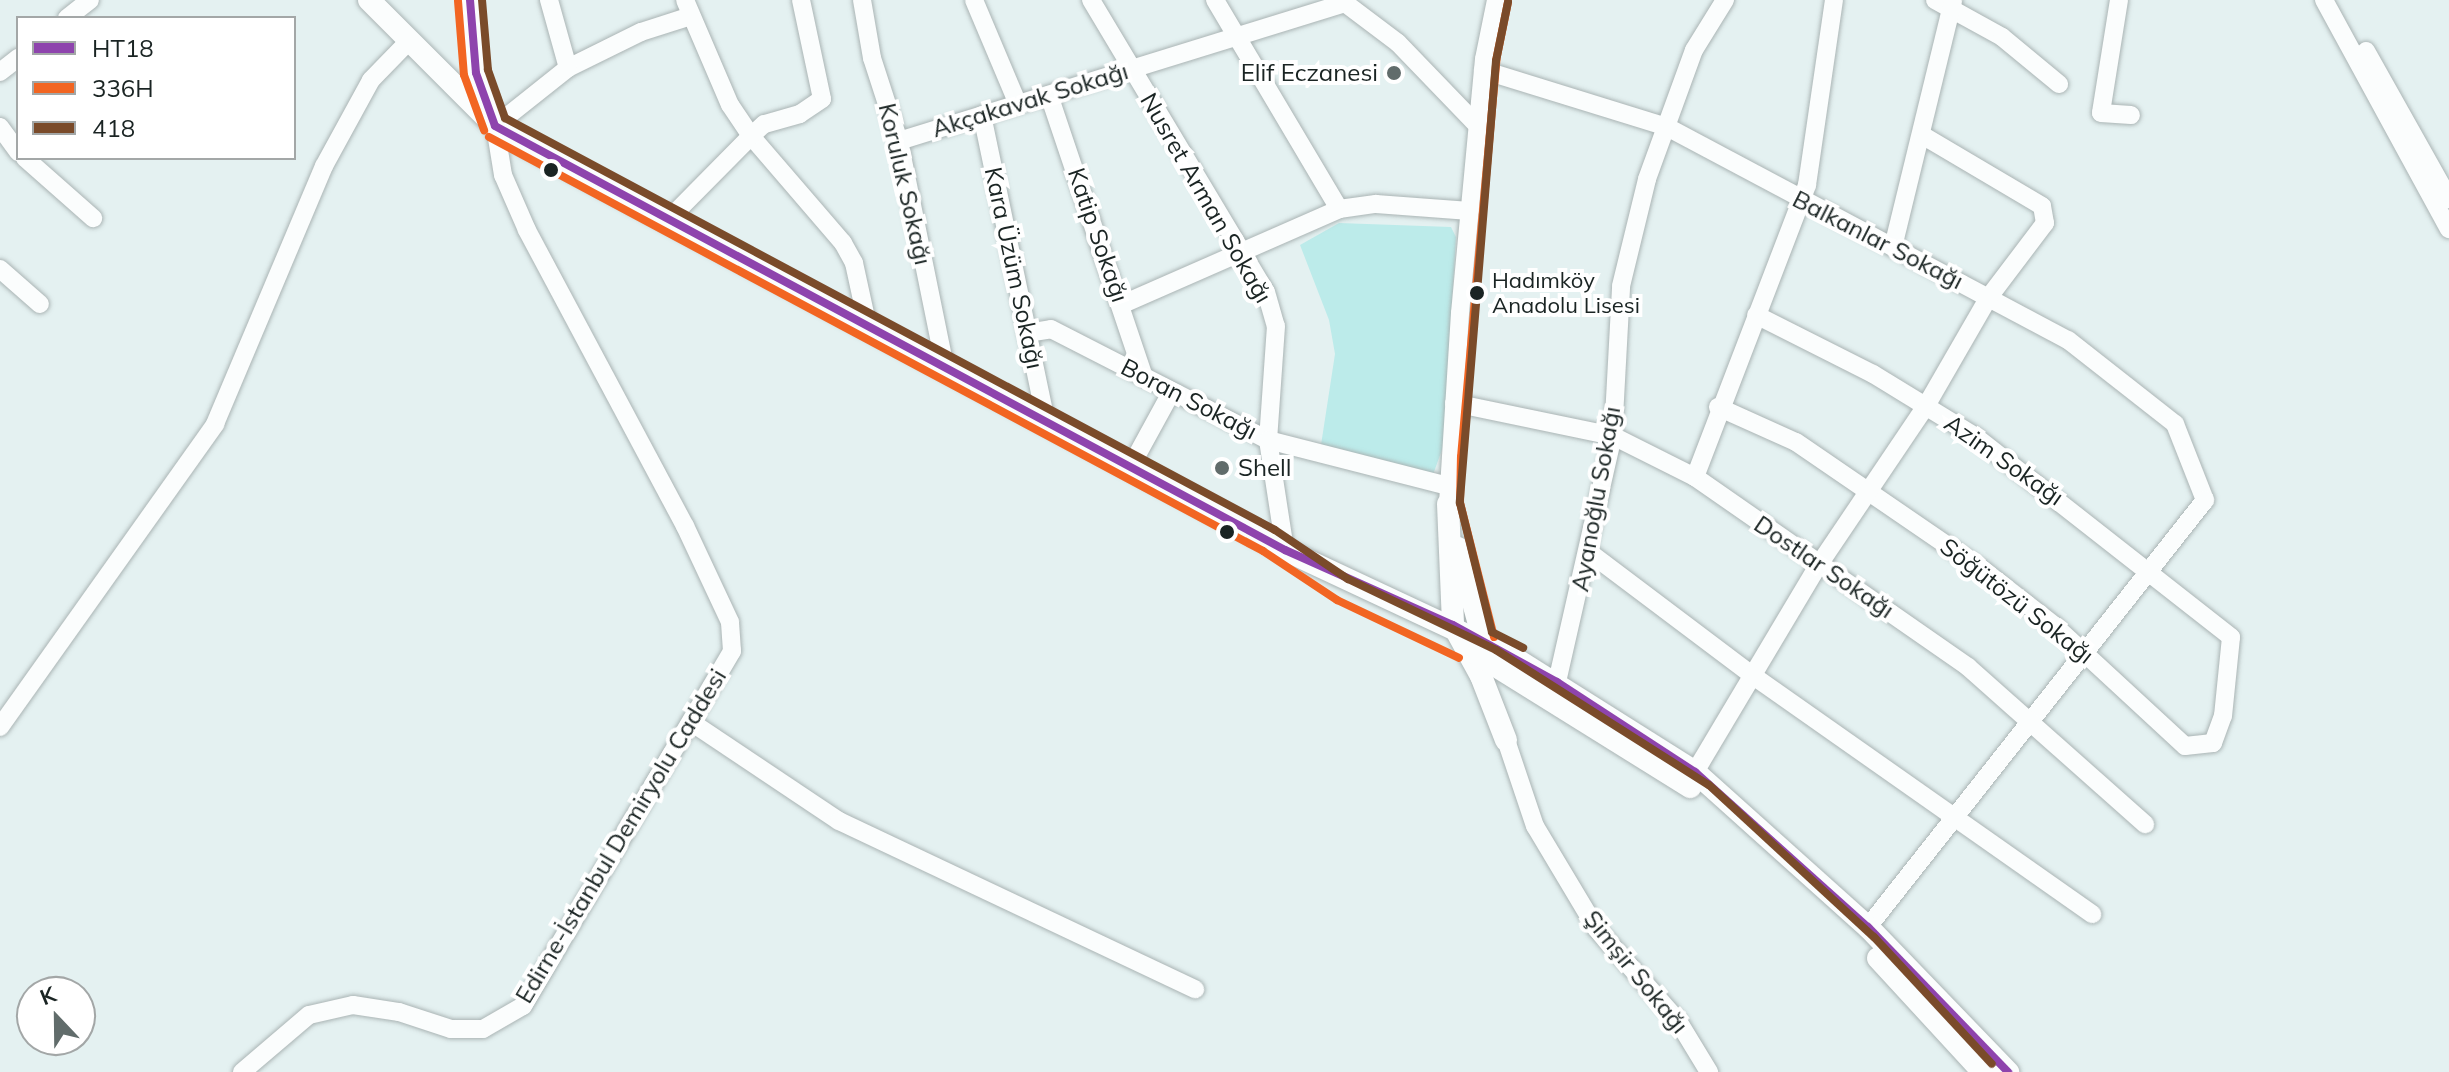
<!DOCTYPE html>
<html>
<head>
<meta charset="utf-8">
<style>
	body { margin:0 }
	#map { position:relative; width:2449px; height:1072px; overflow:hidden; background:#e4f1f1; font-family:Mulish,sans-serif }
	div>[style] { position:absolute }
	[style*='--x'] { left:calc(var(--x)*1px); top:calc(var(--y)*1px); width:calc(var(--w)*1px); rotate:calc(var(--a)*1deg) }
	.green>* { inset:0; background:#bcebea }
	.roads { filter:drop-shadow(0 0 2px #aab4b4) drop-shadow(0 0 2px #aab4b4) }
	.minor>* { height:18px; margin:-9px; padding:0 9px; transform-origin:9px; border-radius:9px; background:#fbfdfd }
	.major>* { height:22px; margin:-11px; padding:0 11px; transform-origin:11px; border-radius:11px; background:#fbfdfd }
	.bus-1>* { height:8px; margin:-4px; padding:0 4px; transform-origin:4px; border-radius:4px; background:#8e44ad }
	.bus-2>* { height:8px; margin:-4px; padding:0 4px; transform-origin:4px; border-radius:4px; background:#f26522 }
	.bus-3>* { height:8px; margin:-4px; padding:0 4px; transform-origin:4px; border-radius:4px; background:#7a4b2a }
	.dots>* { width:22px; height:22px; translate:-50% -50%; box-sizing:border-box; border:4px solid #fff; border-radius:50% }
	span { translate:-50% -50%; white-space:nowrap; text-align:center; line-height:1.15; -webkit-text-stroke:8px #fff; paint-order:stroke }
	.bus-label { font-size:22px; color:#1a2423 }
	.left { translate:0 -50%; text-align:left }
	.poi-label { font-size:24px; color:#1a2423 }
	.right { translate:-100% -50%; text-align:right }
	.street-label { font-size:24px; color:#1a2423 }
	.legend { position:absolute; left:16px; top:16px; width:280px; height:144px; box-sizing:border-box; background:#fff; border:2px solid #a3a7a7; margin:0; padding:10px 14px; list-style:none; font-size:24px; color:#1a2423 }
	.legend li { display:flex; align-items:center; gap:16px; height:40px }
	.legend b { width:40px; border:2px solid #a3a7a7 }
	.north { position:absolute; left:16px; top:976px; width:80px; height:80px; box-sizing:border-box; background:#fff; border:2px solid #a3a7a7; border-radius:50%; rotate:338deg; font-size:22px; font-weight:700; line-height:32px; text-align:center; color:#1a2423 }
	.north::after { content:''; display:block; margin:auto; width:28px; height:36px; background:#616c6b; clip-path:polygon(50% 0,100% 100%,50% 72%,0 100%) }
</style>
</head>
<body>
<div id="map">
	<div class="green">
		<div style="clip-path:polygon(1339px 223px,1451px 227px,1456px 237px,1443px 447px,1431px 480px,1321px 445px,1335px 354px,1329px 320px,1300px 245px)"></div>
	</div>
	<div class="roads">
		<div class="minor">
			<div style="--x:801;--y:0;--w:101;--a:78"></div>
			<div style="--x:822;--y:99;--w:27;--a:146"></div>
			<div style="--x:800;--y:114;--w:37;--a:164"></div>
			<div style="--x:764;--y:124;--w:18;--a:137"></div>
			<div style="--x:751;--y:136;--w:141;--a:49.3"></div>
			<div style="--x:843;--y:243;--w:23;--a:61"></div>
			<div style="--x:854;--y:263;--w:66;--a:77.7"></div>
			<div style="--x:862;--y:0;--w:59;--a:80.2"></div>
			<div style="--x:872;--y:58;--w:87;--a:72"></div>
			<div style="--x:899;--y:141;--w:232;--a:78.5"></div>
			<div style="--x:974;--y:0;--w:113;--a:67.1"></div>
			<div style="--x:1091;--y:0;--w:340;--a:59.1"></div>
			<div style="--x:1266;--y:292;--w:35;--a:74"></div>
			<div style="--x:1276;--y:326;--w:114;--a:94"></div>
			<div style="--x:1268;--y:440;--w:111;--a:81.2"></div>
			<div style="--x:1215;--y:0;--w:243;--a:59.3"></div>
			<div style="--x:1341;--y:0;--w:71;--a:37"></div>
			<div style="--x:1398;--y:43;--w:115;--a:46.1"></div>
			<div style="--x:1935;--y:0;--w:77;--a:28.9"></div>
			<div style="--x:2002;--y:37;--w:74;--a:39.5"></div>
			<div style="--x:2119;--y:0;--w:114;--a:99.1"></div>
			<div style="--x:2101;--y:113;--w:30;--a:4"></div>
			<div style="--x:2324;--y:0;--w:261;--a:61.4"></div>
			<div style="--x:67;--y:18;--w:29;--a:-38"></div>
			<div style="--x:2366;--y:51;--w:170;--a:60.7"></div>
			<div style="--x:568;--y:68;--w:81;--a:-26.3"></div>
			<div style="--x:641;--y:32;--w:52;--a:-17.7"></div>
			<div style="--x:1483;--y:70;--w:193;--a:17.2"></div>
			<div style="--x:1667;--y:127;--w:454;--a:28"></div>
			<div style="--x:2068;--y:340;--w:136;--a:38.1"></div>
			<div style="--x:2175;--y:424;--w:82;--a:68.5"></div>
			<div style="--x:2205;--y:500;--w:544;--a:128.28"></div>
			<div style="--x:0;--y:72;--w:23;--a:-38"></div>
			<div style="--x:1049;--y:95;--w:298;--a:71.4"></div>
			<div style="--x:982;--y:115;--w:313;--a:78.2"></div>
			<div style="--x:495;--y:126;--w:93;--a:-38.5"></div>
			<div style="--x:568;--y:68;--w:71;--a:-105.6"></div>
			<div style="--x:0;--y:127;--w:31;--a:54"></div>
			<div style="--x:899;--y:141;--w:466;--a:-17.2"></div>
			<div style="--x:25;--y:158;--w:91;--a:41.4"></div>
			<div style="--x:667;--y:221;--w:120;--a:-45.3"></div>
			<div style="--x:751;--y:136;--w:37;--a:-124"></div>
			<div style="--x:730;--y:105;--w:114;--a:-113.2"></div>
			<div style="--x:1893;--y:247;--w:254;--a:-76.3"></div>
			<div style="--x:0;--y:269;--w:53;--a:41.2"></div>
			<div style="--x:1123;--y:304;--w:236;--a:-23.7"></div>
			<div style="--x:1339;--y:209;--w:37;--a:-8"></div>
			<div style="--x:1376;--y:204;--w:94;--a:4.3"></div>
			<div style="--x:1027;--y:333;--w:24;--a:-9"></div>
			<div style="--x:1051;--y:329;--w:244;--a:27.1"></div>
			<div style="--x:1268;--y:440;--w:186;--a:14.3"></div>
			<div style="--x:1454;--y:403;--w:162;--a:11.7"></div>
			<div style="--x:1613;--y:436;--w:92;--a:26.6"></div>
			<div style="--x:1695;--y:477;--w:333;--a:34.8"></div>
			<div style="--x:1968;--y:667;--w:237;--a:41.6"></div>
			<div style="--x:1718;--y:407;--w:85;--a:24.2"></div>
			<div style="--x:1796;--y:442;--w:227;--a:34.4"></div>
			<div style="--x:1983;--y:570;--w:91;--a:37.9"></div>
			<div style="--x:2055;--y:626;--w:177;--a:42.7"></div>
			<div style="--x:2185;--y:746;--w:28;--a:-6"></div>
			<div style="--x:2213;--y:743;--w:29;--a:-70"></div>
			<div style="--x:2223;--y:716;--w:79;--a:-84.2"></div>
			<div style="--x:2231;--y:637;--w:324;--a:-141.9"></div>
			<div style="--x:1976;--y:437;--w:121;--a:-148.5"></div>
			<div style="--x:1873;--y:374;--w:131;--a:-153.2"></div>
			<div style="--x:1131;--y:466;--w:85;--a:-61.3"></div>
			<div style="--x:1695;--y:477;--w:313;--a:-69"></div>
			<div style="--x:1807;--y:185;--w:187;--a:-81.7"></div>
			<div style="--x:1448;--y:504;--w:191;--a:-86.4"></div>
			<div style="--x:1460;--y:313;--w:255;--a:-84.6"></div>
			<div style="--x:1484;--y:59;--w:60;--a:-78.5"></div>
			<div style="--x:1590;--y:553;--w:203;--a:37"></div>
			<div style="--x:1752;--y:675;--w:416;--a:35.1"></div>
			<div style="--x:1557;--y:682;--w:252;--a:-77.2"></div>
			<div style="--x:1613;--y:436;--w:150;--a:-86.9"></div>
			<div style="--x:1621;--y:286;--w:110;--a:-76.3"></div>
			<div style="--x:1647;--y:179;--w:137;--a:-70"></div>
			<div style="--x:1694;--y:50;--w:59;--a:-58.2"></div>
			<div style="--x:691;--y:722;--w:178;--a:33.8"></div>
			<div style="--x:839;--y:821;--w:394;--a:25.3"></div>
			<div style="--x:0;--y:727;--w:372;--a:-54.6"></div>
			<div style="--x:215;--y:424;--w:280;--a:-67.1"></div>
			<div style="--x:324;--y:166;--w:98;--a:-61.3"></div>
			<div style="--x:371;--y:80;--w:53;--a:-45.8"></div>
			<div style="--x:1506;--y:740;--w:91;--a:71.4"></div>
			<div style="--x:1535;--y:826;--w:119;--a:59.1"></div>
			<div style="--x:1596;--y:928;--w:124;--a:48.6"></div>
			<div style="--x:1678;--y:1021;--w:60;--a:58.7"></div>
			<div style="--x:1695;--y:772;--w:240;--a:-59.2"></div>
			<div style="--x:1818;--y:566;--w:193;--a:-56"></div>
			<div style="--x:1926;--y:406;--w:126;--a:-60"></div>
			<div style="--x:1989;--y:297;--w:93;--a:-52.9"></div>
			<div style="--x:2045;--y:223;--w:17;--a:-100"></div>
			<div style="--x:2042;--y:206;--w:139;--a:-149.4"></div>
			<div style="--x:242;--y:1072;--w:88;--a:-40.4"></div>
			<div style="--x:309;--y:1015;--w:45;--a:-12.8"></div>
			<div style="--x:353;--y:1005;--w:47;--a:8.7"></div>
			<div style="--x:399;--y:1012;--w:55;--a:18.1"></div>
			<div style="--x:451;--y:1029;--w:32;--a:0"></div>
			<div style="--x:483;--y:1029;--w:46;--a:-29.9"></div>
			<div style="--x:523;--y:1006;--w:412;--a:-59.5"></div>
			<div style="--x:732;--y:651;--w:29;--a:-94"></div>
			<div style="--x:730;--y:622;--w:106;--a:-115.1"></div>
			<div style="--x:685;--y:526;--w:336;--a:-118.1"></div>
			<div style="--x:527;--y:230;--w:60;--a:-113.6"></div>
			<div style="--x:503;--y:175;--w:50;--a:-99.3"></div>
			<div style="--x:495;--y:126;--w:56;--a:-109.7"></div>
			<div style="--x:476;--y:73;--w:73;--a:-94.7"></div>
		</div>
		<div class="major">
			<div style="--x:369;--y:0;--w:178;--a:45"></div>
			<div style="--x:495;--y:126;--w:40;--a:32"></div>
			<div style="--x:529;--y:147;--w:857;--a:28.06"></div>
			<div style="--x:1285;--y:550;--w:250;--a:25.1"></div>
			<div style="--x:1511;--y:656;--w:218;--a:32.2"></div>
			<div style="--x:1695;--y:772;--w:232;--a:41.9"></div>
			<div style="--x:1868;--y:927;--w:202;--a:46"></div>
			<div style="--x:1448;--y:504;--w:121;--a:87.6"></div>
			<div style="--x:1453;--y:625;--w:58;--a:61.2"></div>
			<div style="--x:1481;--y:676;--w:69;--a:68.7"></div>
			<div style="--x:1458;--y:548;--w:102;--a:74.6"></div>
			<div style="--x:1478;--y:655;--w:250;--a:31.9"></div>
			<div style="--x:1878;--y:958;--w:155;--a:47.4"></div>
		</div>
	</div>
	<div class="bus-1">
		<div style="--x:470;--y:0;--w:73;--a:85.3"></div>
		<div style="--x:476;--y:73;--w:56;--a:70.3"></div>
		<div style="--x:495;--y:126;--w:897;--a:28.22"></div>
		<div style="--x:1285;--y:550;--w:184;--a:24.1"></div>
		<div style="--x:1453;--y:625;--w:119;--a:28.7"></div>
		<div style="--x:1557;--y:682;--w:165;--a:33.1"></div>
		<div style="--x:1695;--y:772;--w:232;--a:41.9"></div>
		<div style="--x:1868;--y:927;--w:202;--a:46"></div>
	</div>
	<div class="bus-2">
		<div style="--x:458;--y:1;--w:74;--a:85.4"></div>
		<div style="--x:464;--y:75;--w:59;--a:70"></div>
		<div style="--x:489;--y:137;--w:878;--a:28.14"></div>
		<div style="--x:1263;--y:551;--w:89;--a:33.5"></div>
		<div style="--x:1337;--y:600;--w:135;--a:25.4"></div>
		<div style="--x:1494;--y:637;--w:138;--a:-104.2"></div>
		<div style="--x:1460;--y:503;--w:46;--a:-88.8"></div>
		<div style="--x:1461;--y:457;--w:398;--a:-84.9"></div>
		<div style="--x:1496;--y:61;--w:60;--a:-78.5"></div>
	</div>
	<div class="bus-3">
		<div style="--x:482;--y:0;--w:70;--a:85.1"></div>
		<div style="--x:488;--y:70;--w:51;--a:70.5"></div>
		<div style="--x:505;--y:118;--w:873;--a:28.15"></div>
		<div style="--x:1275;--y:530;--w:88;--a:33.9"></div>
		<div style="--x:1348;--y:579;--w:164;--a:25.6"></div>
		<div style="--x:1496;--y:650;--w:252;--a:32.4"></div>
		<div style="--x:1709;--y:785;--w:224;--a:42.7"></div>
		<div style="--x:1874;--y:937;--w:173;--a:47.1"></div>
		<div style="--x:1508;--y:2;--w:60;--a:101.5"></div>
		<div style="--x:1496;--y:61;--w:443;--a:94.7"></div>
		<div style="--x:1460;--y:503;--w:133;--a:76.1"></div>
		<div style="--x:1492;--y:632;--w:35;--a:27"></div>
	</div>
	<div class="dots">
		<div style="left:1394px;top:73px;background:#616c6b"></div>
		<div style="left:551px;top:170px;background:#1a2423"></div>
		<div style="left:1477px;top:293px;background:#1a2423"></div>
		<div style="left:1222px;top:468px;background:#616c6b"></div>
		<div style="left:1227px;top:532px;background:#1a2423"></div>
	</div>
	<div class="bus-label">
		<span class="left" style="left:1492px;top:293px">Hadımköy<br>Anadolu Lisesi</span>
	</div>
	<div class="poi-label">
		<span class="right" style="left:1378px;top:73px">Elif Eczanesi</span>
		<span class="left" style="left:1238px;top:468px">Shell</span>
	</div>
	<div class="street-label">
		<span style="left:1030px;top:100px;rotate:-17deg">Akçakavak Sokağı</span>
		<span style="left:905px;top:184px;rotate:77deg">Koruluk Sokağı</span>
		<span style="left:1206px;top:198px;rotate:60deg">Nusret Arman Sokağı</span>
		<span style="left:1098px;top:235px;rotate:71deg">Katip Sokağı</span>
		<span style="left:1878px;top:240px;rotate:27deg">Balkanlar Sokağı</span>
		<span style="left:1014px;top:268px;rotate:78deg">Kara Üzüm Sokağı</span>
		<span style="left:1189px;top:399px;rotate:27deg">Boran Sokağı</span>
		<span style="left:2004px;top:460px;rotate:35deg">Azim Sokağı</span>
		<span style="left:1596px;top:499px;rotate:-80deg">Ayanoğlu Sokağı</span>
		<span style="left:1824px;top:567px;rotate:34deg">Dostlar Sokağı</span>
		<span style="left:2017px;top:601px;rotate:38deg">Söğütözü Sokağı</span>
		<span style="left:621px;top:836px;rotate:-59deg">Edirne-İstanbul Demiryolu Caddesi</span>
		<span style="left:1636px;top:972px;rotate:51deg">Şimşir Sokağı</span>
	</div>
	<ul class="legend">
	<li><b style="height:10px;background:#8e44ad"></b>HT18</li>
	<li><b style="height:10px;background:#f26522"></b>336H</li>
	<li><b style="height:10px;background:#7a4b2a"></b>418</li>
	</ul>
	<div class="north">K</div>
</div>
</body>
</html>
